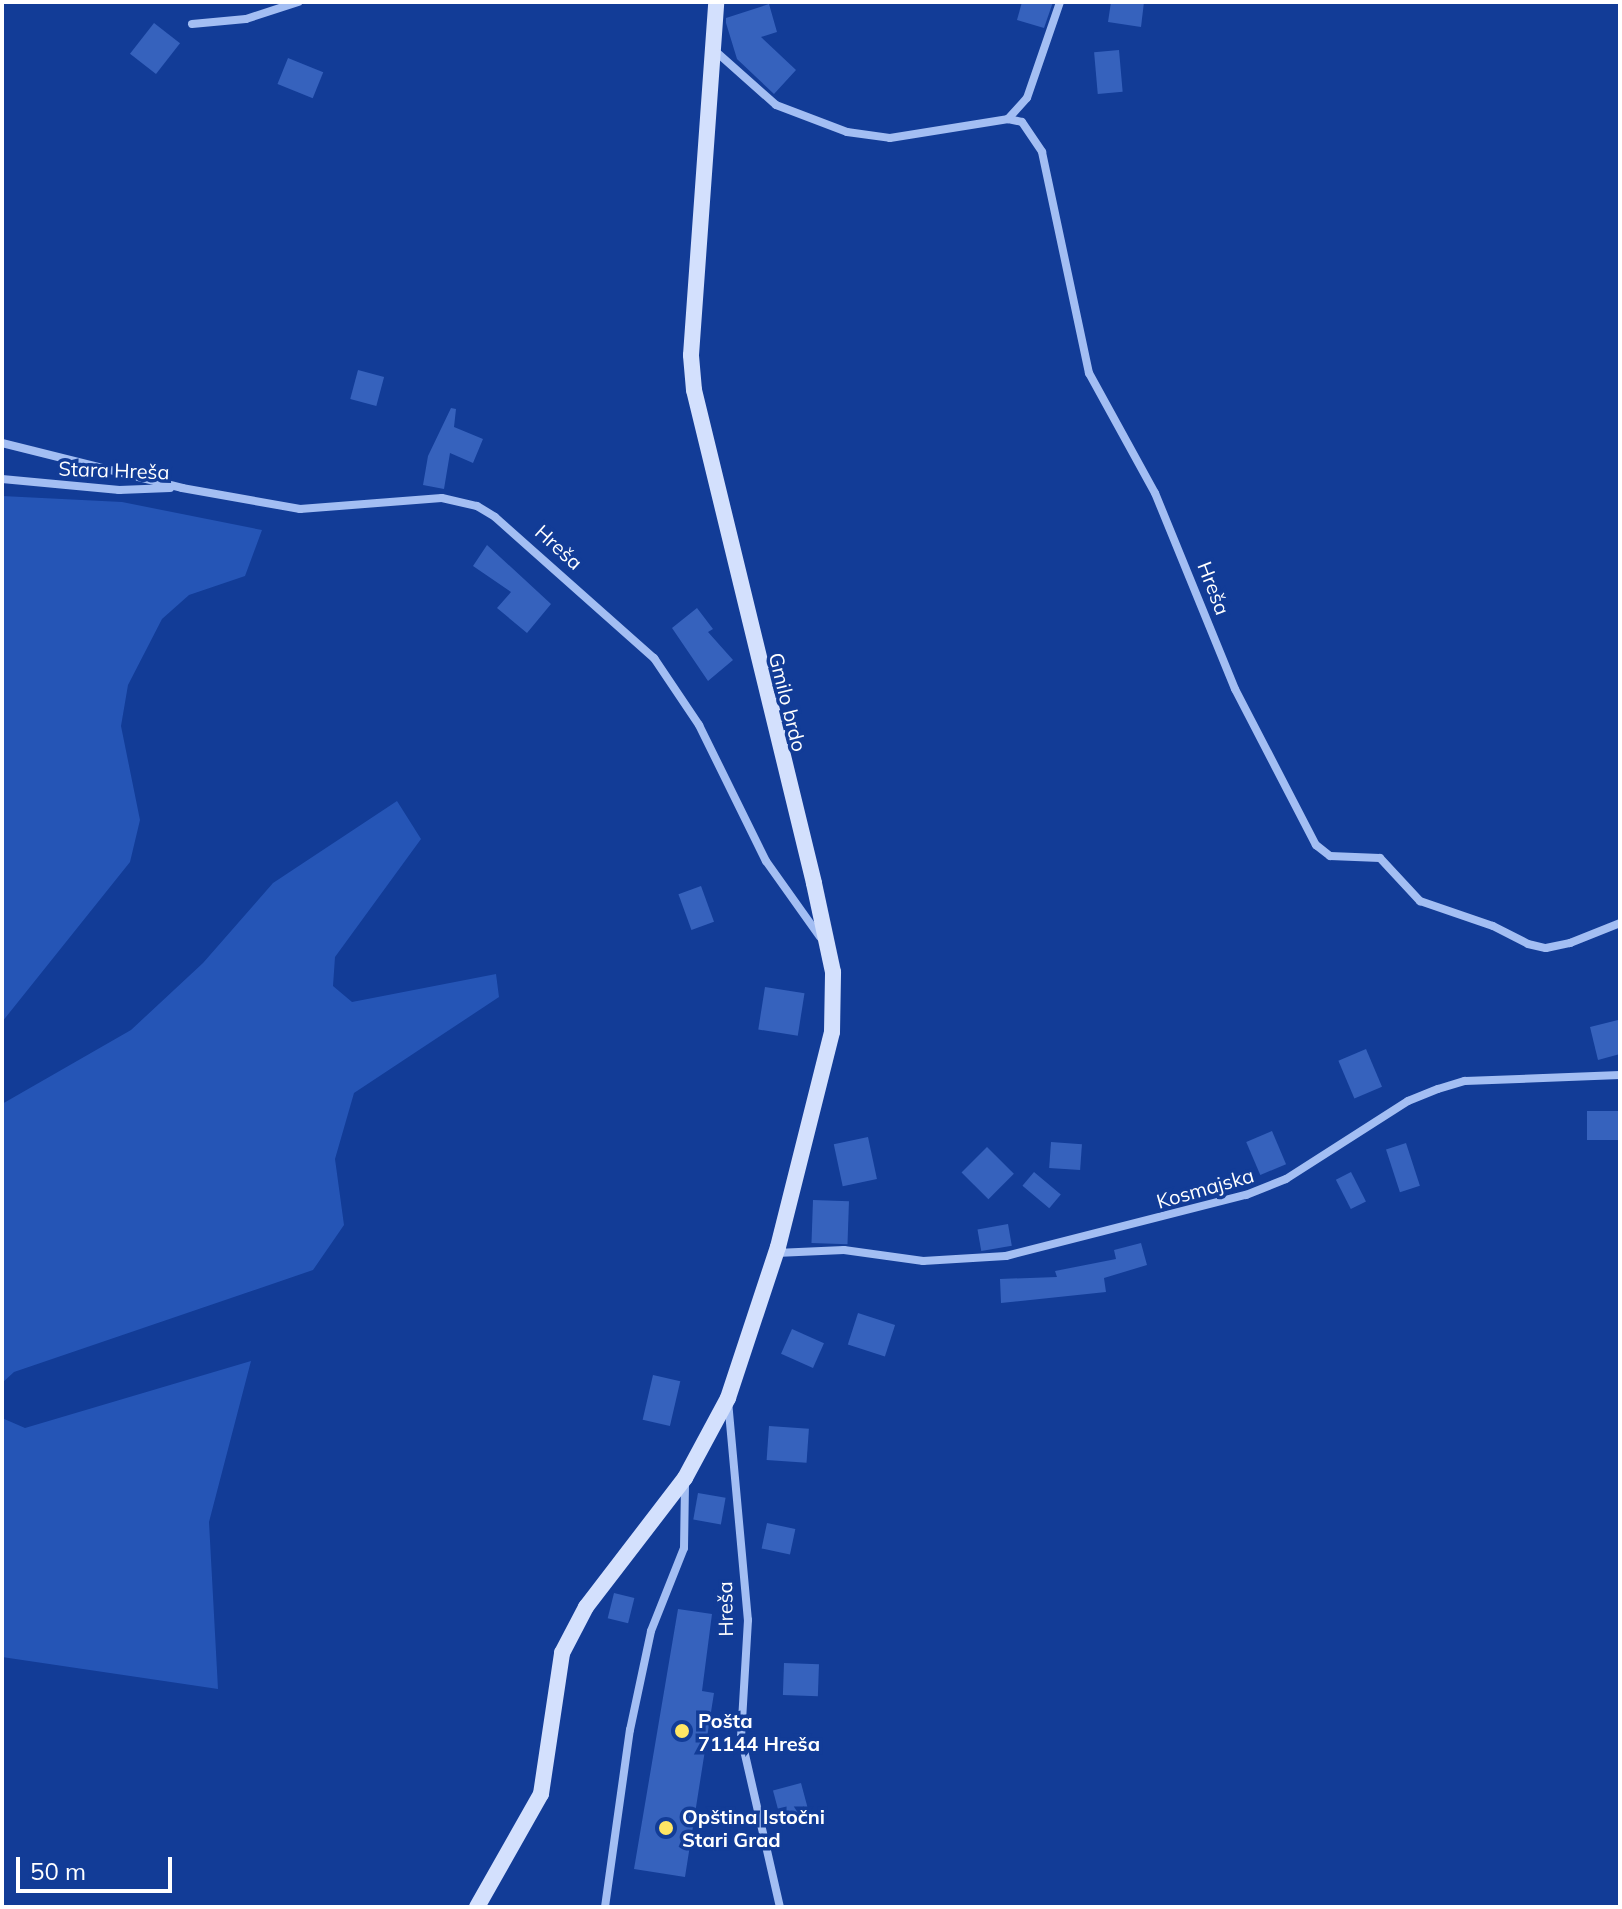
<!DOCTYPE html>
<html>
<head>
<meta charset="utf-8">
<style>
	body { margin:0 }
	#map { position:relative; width:1622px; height:1909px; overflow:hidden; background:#123c97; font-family:Mulish,sans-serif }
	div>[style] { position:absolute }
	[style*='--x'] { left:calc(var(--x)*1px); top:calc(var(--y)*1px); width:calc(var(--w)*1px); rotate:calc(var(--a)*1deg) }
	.green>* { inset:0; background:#2555b6 }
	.building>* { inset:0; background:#3662bd; transform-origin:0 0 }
	.street>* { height:8px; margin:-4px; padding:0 4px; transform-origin:4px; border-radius:4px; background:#a3bef3 }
	.secondary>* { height:16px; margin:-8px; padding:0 8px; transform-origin:8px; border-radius:8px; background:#d3e0fd }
	.dots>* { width:22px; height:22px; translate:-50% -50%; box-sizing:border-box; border:4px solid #123c97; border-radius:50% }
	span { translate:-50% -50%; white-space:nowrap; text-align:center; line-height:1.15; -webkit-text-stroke:7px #123c97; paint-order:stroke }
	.street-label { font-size:20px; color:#fff }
	.poi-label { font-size:20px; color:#fff; font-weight:700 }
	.left { translate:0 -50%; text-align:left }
	.frame { position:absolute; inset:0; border:4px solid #fff; pointer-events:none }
	.scale { position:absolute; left:16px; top:1857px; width:156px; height:36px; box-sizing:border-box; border:4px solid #fff; border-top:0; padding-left:10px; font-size:24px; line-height:28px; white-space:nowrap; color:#fff; -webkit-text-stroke:6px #123c97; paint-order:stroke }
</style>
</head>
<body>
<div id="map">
	<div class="green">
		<div style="clip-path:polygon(2px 496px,122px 502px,262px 530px,245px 576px,189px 595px,162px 619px,128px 685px,121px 726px,140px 820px,130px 862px,2px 1022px)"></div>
		<div style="clip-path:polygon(397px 801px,421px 839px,335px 957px,333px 986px,352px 1002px,496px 974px,499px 997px,354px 1093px,335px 1159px,344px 1225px,313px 1270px,14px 1372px,2px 1383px,2px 1104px,131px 1030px,203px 963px,273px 883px)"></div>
		<div style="clip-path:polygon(251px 1361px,209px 1522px,218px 1689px,2px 1657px,2px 1418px,25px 1428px)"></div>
	</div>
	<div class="building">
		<div style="clip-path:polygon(1022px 2px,1053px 2px,1044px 28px,1017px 20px)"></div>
		<div style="clip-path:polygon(1111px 2px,1144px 2px,1141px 27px,1108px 22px)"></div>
		<div style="clip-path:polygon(769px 4px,777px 32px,761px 37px,796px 70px,774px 94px,737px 59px,726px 23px,726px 18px)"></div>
		<div style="left:154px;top:23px;width:33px;height:39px;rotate:38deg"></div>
		<div style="left:1119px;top:50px;width:42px;height:25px;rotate:85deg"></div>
		<div style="left:288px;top:58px;width:38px;height:28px;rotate:22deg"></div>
		<div style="left:358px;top:370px;width:27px;height:30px;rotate:15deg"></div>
		<div style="clip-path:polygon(451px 408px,456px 409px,454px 427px,483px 439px,473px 463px,450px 453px,444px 489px,423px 485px,428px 456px)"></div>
		<div style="clip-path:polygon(487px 545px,551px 604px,527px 633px,497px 608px,511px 592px,473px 566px)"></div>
		<div style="clip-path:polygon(697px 608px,713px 629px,708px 632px,733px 660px,708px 681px,672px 628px)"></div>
		<div style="left:701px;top:886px;width:38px;height:24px;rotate:70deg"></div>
		<div style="left:765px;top:987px;width:40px;height:43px;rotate:9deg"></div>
		<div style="clip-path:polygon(1618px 1020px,1620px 1054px,1598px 1060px,1590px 1027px)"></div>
		<div style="left:1366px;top:1049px;width:41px;height:30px;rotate:67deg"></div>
		<div style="left:1587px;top:1111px;width:33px;height:29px"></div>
		<div style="left:1272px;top:1131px;width:36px;height:28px;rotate:67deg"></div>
		<div style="left:868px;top:1137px;width:43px;height:35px;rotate:78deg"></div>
		<div style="left:1051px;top:1142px;width:31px;height:26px;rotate:4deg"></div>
		<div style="left:1406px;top:1143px;width:45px;height:21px;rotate:72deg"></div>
		<div style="left:987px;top:1147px;width:38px;height:36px;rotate:45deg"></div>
		<div style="left:1034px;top:1172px;width:35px;height:18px;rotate:40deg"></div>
		<div style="left:1351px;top:1172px;width:33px;height:17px;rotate:63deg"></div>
		<div style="left:813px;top:1200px;width:36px;height:43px;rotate:2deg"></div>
		<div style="left:1008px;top:1224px;width:22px;height:31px;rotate:80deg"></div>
		<div style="clip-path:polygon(1141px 1243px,1147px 1265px,1104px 1278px,1106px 1292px,1001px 1303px,1000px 1279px,1057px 1277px,1055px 1271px,1116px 1259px,1114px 1250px)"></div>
		<div style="left:858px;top:1313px;width:39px;height:33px;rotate:18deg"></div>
		<div style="left:792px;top:1329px;width:35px;height:27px;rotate:24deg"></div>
		<div style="left:653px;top:1375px;width:28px;height:46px;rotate:13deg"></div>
		<div style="left:769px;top:1426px;width:40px;height:34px;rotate:4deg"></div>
		<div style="left:698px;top:1493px;width:28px;height:27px;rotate:10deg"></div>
		<div style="left:767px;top:1523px;width:29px;height:26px;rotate:12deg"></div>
		<div style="left:614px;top:1593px;width:21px;height:26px;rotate:14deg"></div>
		<div style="clip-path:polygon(678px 1609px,712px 1614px,702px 1691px,714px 1693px,685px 1877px,634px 1869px)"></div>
		<div style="left:784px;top:1663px;width:35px;height:32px;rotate:2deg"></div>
		<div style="left:801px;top:1783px;width:30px;height:29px;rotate:75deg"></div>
	</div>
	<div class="street">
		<div style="--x:192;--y:24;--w:54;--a:-5.3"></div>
		<div style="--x:246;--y:19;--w:55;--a:-18.1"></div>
		<div style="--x:713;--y:49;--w:84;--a:41.6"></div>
		<div style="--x:776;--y:105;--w:76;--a:20.8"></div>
		<div style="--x:847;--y:132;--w:43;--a:7.9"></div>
		<div style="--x:890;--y:138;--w:120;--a:-9.1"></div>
		<div style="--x:1008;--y:119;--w:14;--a:12"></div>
		<div style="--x:1022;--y:122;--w:36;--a:56"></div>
		<div style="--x:1042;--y:152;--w:226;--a:78"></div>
		<div style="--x:1089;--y:373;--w:137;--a:61.2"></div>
		<div style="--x:1155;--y:493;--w:212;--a:67.8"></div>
		<div style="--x:1235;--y:689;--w:176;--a:62.6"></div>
		<div style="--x:1316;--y:845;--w:18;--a:38"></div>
		<div style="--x:1330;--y:856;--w:50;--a:2.3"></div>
		<div style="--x:1380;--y:858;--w:59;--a:47.1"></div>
		<div style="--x:1420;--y:901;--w:77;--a:18.9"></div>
		<div style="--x:1493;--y:926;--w:39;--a:27"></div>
		<div style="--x:1528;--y:944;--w:18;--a:13"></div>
		<div style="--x:1546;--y:948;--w:25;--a:-12"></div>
		<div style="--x:1570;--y:943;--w:54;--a:-21.8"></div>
		<div style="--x:1008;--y:119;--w:28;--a:-48"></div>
		<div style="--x:1027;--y:98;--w:102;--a:-71"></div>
		<div style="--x:2;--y:443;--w:186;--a:14"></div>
		<div style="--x:182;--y:488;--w:120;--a:10.1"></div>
		<div style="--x:300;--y:509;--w:142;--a:-4.4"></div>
		<div style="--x:442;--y:498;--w:36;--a:13"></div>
		<div style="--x:477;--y:506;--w:21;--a:31"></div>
		<div style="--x:495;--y:517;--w:213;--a:41.6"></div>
		<div style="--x:654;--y:658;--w:81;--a:56.1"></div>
		<div style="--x:699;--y:725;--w:152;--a:63.8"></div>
		<div style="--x:766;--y:861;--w:93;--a:54.6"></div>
		<div style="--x:2;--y:479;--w:118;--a:5.4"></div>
		<div style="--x:119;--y:490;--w:51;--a:-2.2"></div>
		<div style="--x:776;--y:1253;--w:68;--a:-2.5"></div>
		<div style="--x:844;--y:1250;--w:80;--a:7.9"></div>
		<div style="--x:923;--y:1261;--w:83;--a:-3.4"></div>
		<div style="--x:1006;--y:1256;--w:248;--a:-14.3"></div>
		<div style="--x:1246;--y:1195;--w:43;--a:-21.8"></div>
		<div style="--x:1286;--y:1179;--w:145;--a:-32.6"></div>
		<div style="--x:1408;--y:1101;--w:32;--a:-22"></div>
		<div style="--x:1438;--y:1089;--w:28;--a:-17"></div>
		<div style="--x:1465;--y:1081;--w:155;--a:-2.2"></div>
		<div style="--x:728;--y:1401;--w:220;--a:84.8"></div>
		<div style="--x:748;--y:1620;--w:117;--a:93.4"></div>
		<div style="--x:741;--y:1737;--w:174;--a:77.1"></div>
		<div style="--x:605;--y:1907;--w:179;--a:-82"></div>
		<div style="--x:630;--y:1730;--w:101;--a:-78"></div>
		<div style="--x:651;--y:1631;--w:89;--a:-68.3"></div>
		<div style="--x:684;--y:1548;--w:66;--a:-89.1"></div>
	</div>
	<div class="secondary">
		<div style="--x:477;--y:1907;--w:130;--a:-60.5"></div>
		<div style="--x:541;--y:1794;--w:143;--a:-81.5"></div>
		<div style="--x:562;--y:1653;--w:52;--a:-62.4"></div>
		<div style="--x:586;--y:1607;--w:163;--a:-52.5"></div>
		<div style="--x:685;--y:1478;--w:91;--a:-61.7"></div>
		<div style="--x:728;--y:1398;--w:159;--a:-71.7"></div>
		<div style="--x:778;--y:1247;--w:222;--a:-75.9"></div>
		<div style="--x:832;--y:1032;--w:60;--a:-89"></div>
		<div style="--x:833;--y:972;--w:91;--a:-102.1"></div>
		<div style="--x:814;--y:883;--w:507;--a:-103.68"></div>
		<div style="--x:694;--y:390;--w:35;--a:-95"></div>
		<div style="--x:691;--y:355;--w:354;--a:-85.9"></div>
	</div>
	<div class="dots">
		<div style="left:682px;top:1731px;background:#ffe665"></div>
		<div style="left:666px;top:1828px;background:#ffe665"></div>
	</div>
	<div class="street-label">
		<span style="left:114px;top:470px;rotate:2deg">Stara Hreša</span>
		<span style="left:559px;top:547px;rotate:42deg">Hreša</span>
		<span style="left:1214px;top:588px;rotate:69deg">Hreša</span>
		<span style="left:788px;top:702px;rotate:76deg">Gmilo brdo</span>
		<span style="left:1205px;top:1188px;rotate:-16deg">Kosmajska</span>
		<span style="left:725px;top:1609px;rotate:-91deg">Hreša</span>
	</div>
	<div class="poi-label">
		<span class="left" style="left:698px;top:1732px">Pošta<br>71144 Hreša</span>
		<span class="left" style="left:682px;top:1828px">Opština Istočni<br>Stari Grad</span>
	</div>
	<div class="frame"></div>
	<div class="scale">50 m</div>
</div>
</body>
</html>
